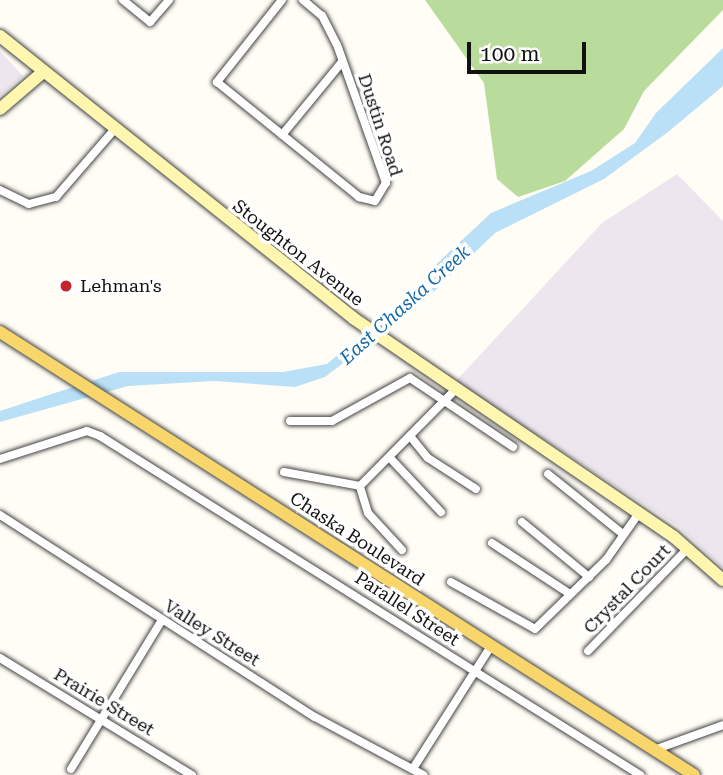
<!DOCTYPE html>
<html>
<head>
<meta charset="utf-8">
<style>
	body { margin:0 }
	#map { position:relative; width:723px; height:775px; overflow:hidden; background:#fffdf5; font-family:"Roboto Serif",serif }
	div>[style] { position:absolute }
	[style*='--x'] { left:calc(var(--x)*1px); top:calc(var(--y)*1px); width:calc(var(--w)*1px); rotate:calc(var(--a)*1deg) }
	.industrial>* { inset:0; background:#eee6ef }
	.forest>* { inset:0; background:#b9dc9c }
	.water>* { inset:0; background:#b9e0f7 }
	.roads { filter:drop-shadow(0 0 2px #444) drop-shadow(0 0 2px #444) }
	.street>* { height:8px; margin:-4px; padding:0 4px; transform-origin:4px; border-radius:4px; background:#fff }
	.secondary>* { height:12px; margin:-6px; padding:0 6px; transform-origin:6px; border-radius:6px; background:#fff6b0 }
	.primary>* { height:12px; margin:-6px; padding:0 6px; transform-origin:6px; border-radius:6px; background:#f9d66b }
	.dots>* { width:19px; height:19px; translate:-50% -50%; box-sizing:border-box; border:4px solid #fff; border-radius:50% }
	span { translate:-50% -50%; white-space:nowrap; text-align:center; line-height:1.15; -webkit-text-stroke:7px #fff; paint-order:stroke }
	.street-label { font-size:18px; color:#111 }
	.poi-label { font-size:18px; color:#111 }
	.left { translate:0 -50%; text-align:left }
	.water-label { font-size:19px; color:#1768a6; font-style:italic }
	.scale { position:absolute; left:467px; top:42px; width:119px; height:32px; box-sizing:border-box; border:4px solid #111; border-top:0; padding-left:9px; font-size:21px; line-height:24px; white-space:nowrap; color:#111; -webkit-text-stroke:5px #fff; paint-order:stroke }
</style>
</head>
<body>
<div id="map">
	<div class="industrial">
		<div style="clip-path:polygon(0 51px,23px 76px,0 96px)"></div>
		<div style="clip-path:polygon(677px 174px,723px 221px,723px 568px,679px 527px,455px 382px,602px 223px)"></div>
	</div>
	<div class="forest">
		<div style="clip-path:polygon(425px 0,723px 0,723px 10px,644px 91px,624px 129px,565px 181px,518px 197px,497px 179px,484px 83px)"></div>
	</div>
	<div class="water">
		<div style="clip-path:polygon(723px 48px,723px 86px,668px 132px,604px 179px,495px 233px,425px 300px,325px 377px,295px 387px,214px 381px,128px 386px,0 422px,0 411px,119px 372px,283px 372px,327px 364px,433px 275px,429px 271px,491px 213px,591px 171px,635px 143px,656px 113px)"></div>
	</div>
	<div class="roads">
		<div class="street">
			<div style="--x:123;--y:0;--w:35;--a:39"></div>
			<div style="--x:150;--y:22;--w:29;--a:-49"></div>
			<div style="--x:282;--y:0;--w:105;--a:128.4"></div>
			<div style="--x:217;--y:82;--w:183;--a:39"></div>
			<div style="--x:359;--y:197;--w:16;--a:14"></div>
			<div style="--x:375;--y:201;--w:21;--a:-59"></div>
			<div style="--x:386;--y:183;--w:146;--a:-109.5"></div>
			<div style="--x:337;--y:45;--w:33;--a:-117"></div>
			<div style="--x:322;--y:16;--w:25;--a:-140"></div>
			<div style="--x:282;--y:135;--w:94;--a:-50.6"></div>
			<div style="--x:0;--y:190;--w:32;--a:26"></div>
			<div style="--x:29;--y:204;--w:28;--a:-15"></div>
			<div style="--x:56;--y:197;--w:89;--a:-49.1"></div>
			<div style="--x:290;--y:421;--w:42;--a:0"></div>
			<div style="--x:332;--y:421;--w:89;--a:-28.9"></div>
			<div style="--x:410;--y:378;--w:124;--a:33.8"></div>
			<div style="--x:410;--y:436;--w:28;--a:51"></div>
			<div style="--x:428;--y:458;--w:57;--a:32.9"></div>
			<div style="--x:0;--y:459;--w:91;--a:-17.8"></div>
			<div style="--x:87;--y:431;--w:14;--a:21"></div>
			<div style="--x:100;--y:436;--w:638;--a:32.12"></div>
			<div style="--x:391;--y:459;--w:73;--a:46.7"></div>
			<div style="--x:284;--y:472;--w:77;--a:10.4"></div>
			<div style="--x:548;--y:474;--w:96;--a:38.7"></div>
			<div style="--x:0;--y:515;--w:374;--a:32.7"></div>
			<div style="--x:315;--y:717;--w:123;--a:28.2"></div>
			<div style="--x:522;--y:522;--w:87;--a:39.4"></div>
			<div style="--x:492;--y:543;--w:93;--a:33.2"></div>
			<div style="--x:402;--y:550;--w:50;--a:-132.6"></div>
			<div style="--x:368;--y:513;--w:28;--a:-107"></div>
			<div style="--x:360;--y:486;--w:136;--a:-45.3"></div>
			<div style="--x:451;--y:582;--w:96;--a:29.2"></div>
			<div style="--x:535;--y:629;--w:99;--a:-44.2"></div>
			<div style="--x:606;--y:560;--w:57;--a:-54.9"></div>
			<div style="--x:588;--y:651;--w:144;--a:-45.8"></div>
			<div style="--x:0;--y:658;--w:225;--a:31.4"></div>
			<div style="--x:654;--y:750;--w:73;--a:-19.9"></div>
			<div style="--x:414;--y:767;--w:143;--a:-57.5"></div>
			<div style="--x:71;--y:769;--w:175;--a:-58.6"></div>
		</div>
		<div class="secondary">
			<div style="--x:0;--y:36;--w:452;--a:38.6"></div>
			<div style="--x:353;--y:318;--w:389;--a:34.3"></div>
			<div style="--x:674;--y:537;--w:65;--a:41.3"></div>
			<div style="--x:0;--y:109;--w:57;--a:-40.7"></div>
		</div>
		<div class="primary">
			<div style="--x:0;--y:332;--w:823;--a:32.55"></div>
		</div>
	</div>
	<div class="dots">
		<div style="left:66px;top:286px;background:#c4262e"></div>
	</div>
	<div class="street-label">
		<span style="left:380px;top:125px;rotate:72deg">Dustin Road</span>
		<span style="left:298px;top:253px;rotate:38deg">Stoughton Avenue</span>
		<span style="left:357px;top:539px;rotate:33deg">Chaska Boulevard</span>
		<span style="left:627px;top:589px;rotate:-46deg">Crystal Court</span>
		<span style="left:407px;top:609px;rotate:33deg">Parallel Street</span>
		<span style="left:212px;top:633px;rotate:32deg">Valley Street</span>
		<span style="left:104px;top:702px;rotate:31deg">Prairie Street</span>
	</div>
	<div class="poi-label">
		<span class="left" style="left:80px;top:286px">Lehman's</span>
	</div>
	<div class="water-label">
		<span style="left:405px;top:305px;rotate:-42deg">East Chaska Creek</span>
	</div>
	<div class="scale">100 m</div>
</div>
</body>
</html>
